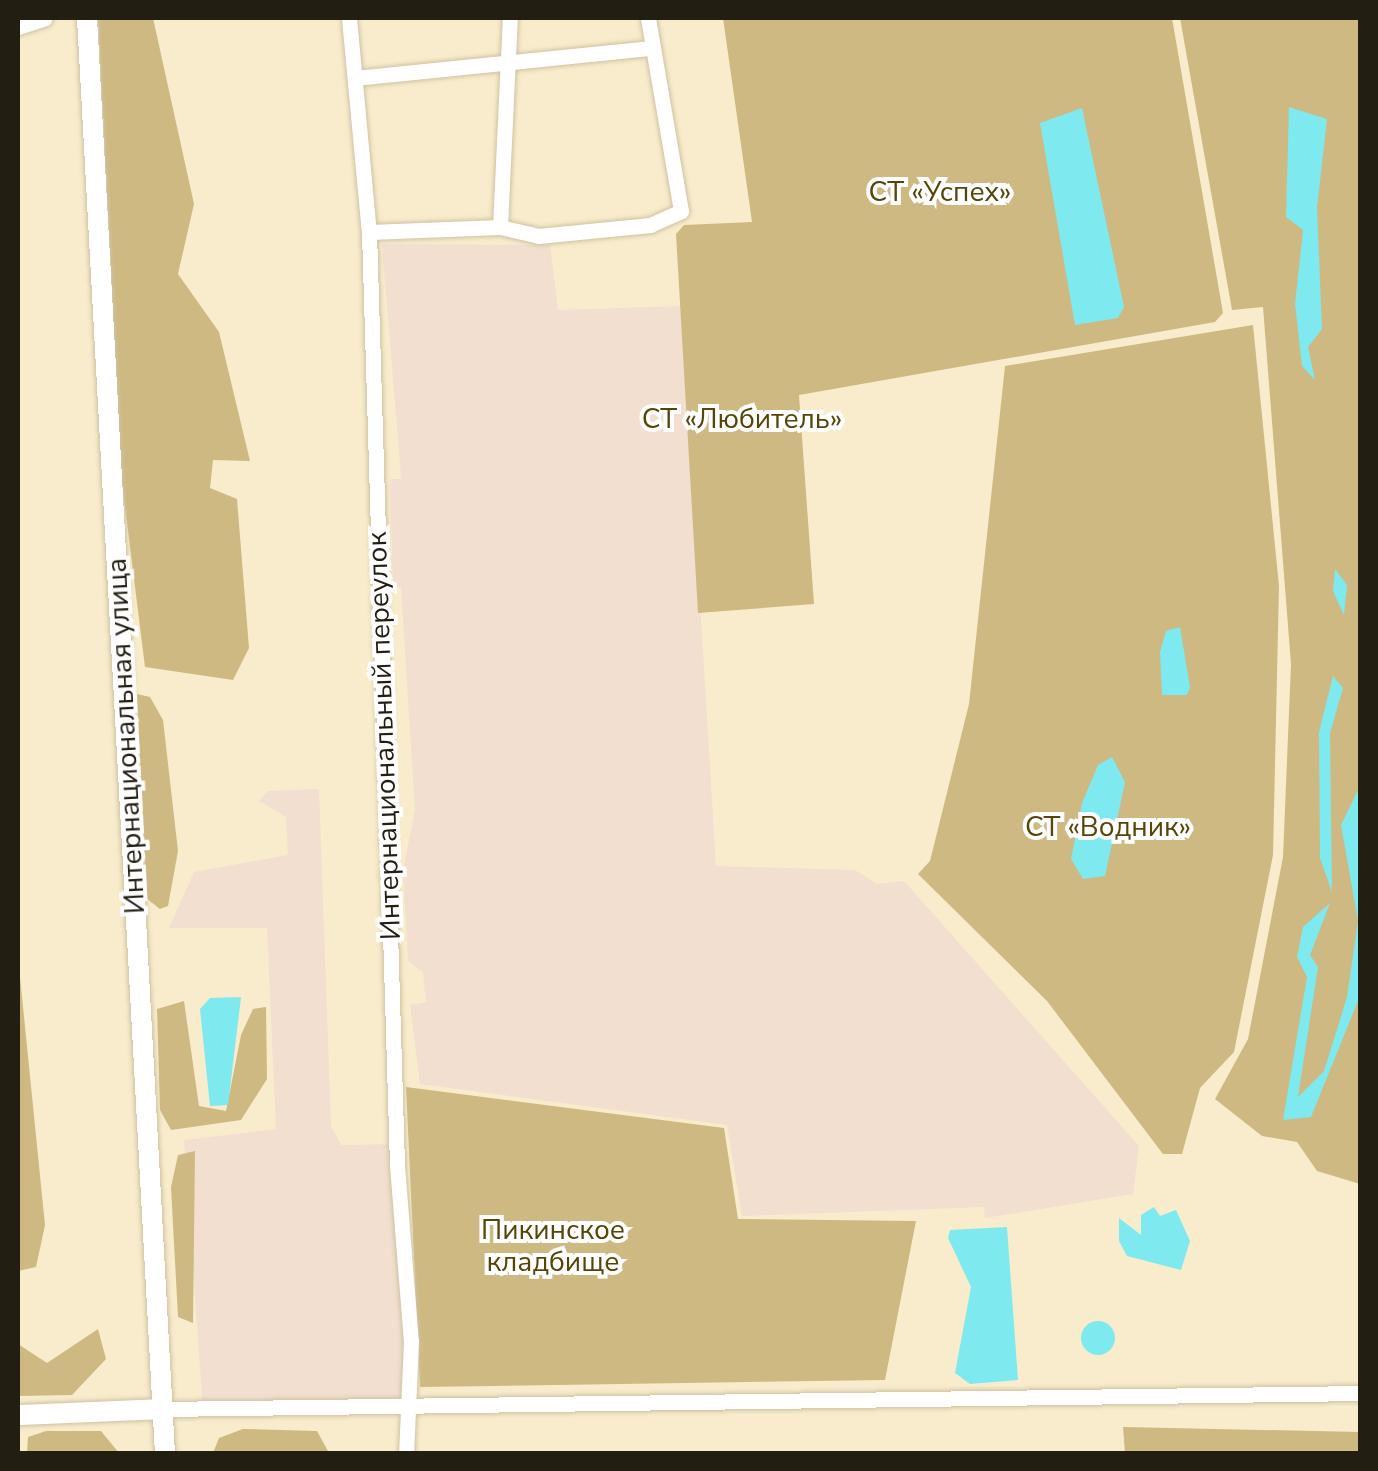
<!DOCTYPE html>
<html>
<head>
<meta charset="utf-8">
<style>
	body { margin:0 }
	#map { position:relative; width:1378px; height:1471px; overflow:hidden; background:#f8eccc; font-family:"Nunito Sans",sans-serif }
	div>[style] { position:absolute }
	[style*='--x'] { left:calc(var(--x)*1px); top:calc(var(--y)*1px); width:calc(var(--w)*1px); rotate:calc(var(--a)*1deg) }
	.industrial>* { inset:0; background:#f2dfcf }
	.green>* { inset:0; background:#ceb982 }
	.water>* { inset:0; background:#7ee9ee }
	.round { border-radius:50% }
	.roads { filter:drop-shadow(0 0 2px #cec2a3) drop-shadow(0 0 2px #cec2a3) }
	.minor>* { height:15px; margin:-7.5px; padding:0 7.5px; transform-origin:7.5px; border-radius:7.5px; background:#fff }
	.major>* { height:20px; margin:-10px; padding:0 10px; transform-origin:10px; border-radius:10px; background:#fff }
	span { translate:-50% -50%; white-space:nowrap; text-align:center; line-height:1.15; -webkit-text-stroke:8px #fff; paint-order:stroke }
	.park-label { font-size:28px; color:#574406 }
	.street-label { font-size:28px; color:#221e12 }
	.frame { position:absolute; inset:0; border:20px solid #221e12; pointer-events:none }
</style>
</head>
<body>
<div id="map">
	<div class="industrial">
		<div style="clip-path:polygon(382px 244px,550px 245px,558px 310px,682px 306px,716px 866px,855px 870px,877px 884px,904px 881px,1139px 1146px,1133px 1194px,985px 1218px,984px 1207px,742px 1216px,727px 1125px,420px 1084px,410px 1005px,426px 1002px,423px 972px,408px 961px,403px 870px,415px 810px,401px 587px,393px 587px,390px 479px,401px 479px,400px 464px)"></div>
		<div style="clip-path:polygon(319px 789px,331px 1126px,341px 1145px,397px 1144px,406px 1406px,203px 1410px,184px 1140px,276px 1129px,267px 928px,169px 928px,194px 872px,288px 855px,286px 817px,259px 801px,268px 791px)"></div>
	</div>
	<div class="green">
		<div style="clip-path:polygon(98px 18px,153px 18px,194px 204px,178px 274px,219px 332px,250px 461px,213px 460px,210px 488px,237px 499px,249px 648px,233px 680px,145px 667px,122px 483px)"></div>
		<div style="clip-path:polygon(723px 18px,1172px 18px,1223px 313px,1215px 322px,799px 395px,814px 604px,698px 613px,676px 234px,684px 225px,752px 222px)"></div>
		<div style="clip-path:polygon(1180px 18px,1360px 18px,1360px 1184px,1317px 1171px,1297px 1142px,1262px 1136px,1215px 1099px,1248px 1039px,1283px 857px,1291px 664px,1263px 307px,1232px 310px)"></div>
		<div style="clip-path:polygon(1253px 325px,1279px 586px,1273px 855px,1234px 1052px,1200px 1088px,1182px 1154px,1163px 1154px,1047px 1001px,918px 874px,930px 861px,969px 704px,1005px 366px)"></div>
		<div style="clip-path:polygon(137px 694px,150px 697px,163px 720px,178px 851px,168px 906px,160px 909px,146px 898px)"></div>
		<div style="clip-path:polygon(18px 957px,45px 1225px,36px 1267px,18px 1271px)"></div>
		<div style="clip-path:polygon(184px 1001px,199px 1106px,226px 1111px,241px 1035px,253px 1009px,266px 1007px,267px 1079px,241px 1120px,171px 1130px,160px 1110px,157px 1009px)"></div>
		<div style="clip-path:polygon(406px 1087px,724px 1128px,738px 1219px,916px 1221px,885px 1380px,420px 1387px)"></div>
		<div style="clip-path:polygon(195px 1151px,193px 1323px,178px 1317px,171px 1187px,178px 1155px)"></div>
		<div style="clip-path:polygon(98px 1329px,106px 1359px,72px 1395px,18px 1396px,18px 1344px,47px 1363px)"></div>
		<div style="clip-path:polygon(1123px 1427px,1360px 1432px,1360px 1453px,1125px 1453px)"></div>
		<div style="clip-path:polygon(243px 1429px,317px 1431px,329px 1453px,213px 1453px,219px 1438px)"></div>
		<div style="clip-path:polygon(46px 1431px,101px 1431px,119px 1453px,27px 1453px,28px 1437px)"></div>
	</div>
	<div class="water">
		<div style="clip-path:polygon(1289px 107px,1327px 119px,1317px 208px,1322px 329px,1308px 347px,1315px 380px,1302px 366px,1295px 304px,1303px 230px,1286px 217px)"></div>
		<div style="clip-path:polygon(1082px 108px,1124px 307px,1118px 318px,1075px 325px,1040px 123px)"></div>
		<div style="clip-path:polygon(1335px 569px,1347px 585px,1344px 615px,1333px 591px)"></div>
		<div style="clip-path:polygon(1180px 627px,1190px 687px,1187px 695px,1162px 695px,1160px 652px,1166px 631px)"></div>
		<div style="clip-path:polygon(1333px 676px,1343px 688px,1330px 733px,1332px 892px,1320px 858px,1319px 732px)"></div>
		<div style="clip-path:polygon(1112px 757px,1125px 782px,1105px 876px,1083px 879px,1071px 859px,1082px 803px,1098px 765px)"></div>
		<div style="clip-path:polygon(1360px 786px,1360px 996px,1311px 1117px,1283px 1120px,1307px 977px,1297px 957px,1303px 927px,1330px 903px,1310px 955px,1318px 967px,1298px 1097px,1324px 1071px,1347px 997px,1358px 921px,1341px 825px)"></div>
		<div style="clip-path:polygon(241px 997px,228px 1105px,210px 1106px,200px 1009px,210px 998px)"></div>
		<div style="clip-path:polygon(1154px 1207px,1160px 1216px,1176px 1210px,1190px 1241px,1181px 1270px,1127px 1256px,1119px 1241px,1119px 1218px,1141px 1235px,1141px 1215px)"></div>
		<div style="clip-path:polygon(1007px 1227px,1018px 1380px,970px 1384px,955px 1373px,971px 1287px,948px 1238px,950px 1230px)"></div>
		<div class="round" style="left:1081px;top:1321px;width:34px;height:34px"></div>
	</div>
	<div class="roads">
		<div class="minor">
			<div style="--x:349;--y:18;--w:215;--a:84.7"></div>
			<div style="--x:369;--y:232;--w:933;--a:88.28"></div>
			<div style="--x:397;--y:1165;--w:177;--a:85.5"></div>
			<div style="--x:411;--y:1341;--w:113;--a:92.5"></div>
			<div style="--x:18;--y:27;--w:28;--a:-18"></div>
			<div style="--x:355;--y:78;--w:298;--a:-5.8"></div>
			<div style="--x:500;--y:227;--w:209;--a:-87.3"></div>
			<div style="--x:369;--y:232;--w:131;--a:-2.2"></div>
			<div style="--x:500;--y:227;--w:39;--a:13"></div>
			<div style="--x:538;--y:236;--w:113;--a:-5.6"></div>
			<div style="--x:650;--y:225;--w:34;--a:-24"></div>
			<div style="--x:681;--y:211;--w:196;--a:-99.7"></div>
			<div style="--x:160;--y:1409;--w:1200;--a:-0.76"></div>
		</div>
		<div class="major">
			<div style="--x:87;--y:18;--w:1438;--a:86.89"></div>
			<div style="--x:18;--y:1415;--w:142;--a:-2.4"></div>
		</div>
	</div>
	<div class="park-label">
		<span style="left:940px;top:192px">СТ «Успех»</span>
		<span style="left:742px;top:419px">СТ «Любитель»</span>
		<span style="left:1108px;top:827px">СТ «Водник»</span>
		<span style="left:553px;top:1246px">Пикинское<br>кладбище</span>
	</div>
	<div class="street-label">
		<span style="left:126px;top:736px;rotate:-93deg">Интернациональная улица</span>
		<span style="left:384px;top:736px;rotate:-92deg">Интернациональный переулок</span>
	</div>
	<div class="frame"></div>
</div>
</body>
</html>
